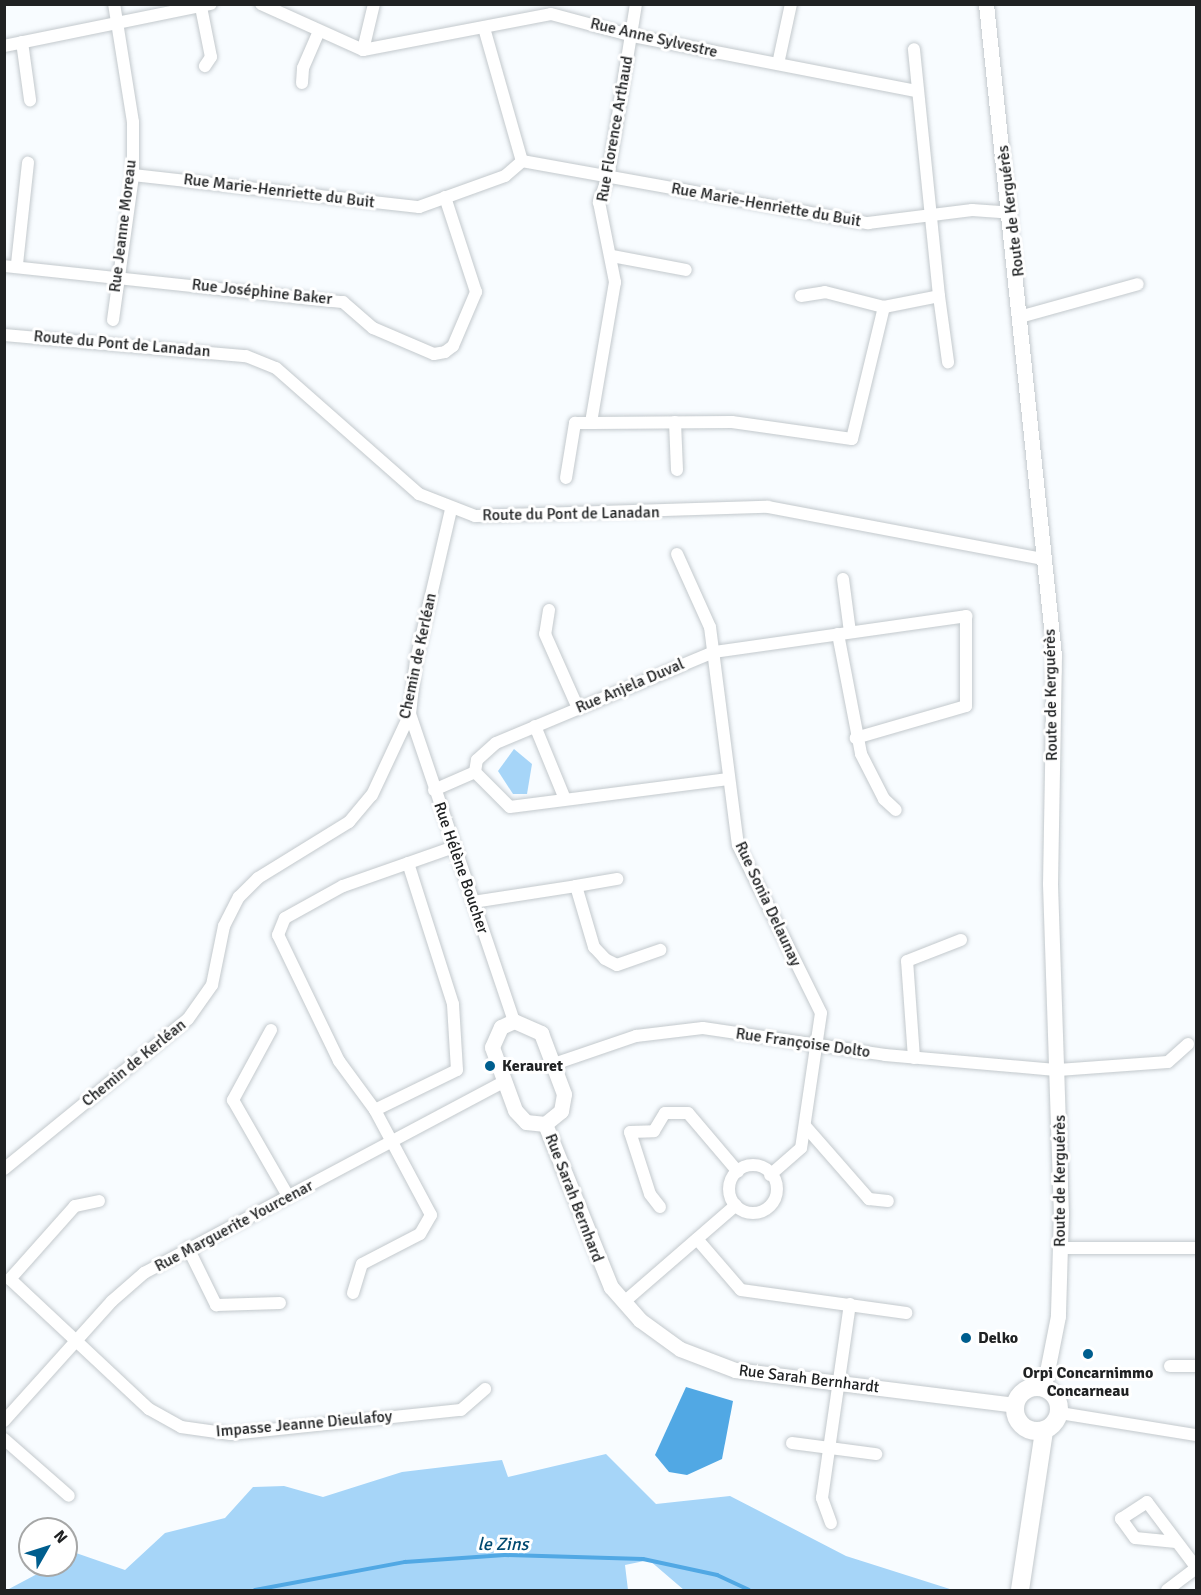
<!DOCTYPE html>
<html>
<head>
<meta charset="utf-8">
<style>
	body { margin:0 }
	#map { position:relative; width:1201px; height:1595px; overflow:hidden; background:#f8fcff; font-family:Signika,sans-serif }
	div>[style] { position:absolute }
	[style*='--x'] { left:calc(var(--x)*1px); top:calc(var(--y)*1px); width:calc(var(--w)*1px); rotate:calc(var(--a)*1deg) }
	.green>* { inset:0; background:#a6d5f8 }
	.water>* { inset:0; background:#51a8e4 }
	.stream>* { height:4px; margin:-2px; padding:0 2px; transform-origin:2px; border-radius:2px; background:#51a8e4 }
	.roads { filter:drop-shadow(0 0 2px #c3c9cd) drop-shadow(0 0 2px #c3c9cd) }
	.minor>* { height:12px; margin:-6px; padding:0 6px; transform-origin:6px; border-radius:6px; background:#fff }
	.minor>.ring { margin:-6px; padding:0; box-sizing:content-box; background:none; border:12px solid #fff; border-radius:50% }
	.tertiary>* { height:15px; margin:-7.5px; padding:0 7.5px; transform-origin:7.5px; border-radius:7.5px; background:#fff }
	.secondary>* { height:18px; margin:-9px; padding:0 9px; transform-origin:9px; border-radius:9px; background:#fff }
	.secondary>.ring { margin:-9px; padding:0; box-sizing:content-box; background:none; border:18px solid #fff; border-radius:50% }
	.dots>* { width:16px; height:16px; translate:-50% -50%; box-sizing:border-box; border:3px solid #fff; border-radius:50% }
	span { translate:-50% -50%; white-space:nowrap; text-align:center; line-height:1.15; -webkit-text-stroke:6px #fff; paint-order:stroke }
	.street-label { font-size:16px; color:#202223 }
	.poi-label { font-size:16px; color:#202223; font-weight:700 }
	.left { translate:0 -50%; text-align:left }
	.water-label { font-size:18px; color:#004970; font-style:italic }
	.frame { position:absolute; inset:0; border:6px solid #202223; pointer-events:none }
	.north { position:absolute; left:18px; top:1517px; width:60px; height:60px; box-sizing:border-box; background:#fff; border:2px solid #a6a7a7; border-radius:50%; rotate:51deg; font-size:16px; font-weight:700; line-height:24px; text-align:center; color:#202223 }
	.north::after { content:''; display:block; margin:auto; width:21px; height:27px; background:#005e8e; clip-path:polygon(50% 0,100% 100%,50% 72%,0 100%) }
</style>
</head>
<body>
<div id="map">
	<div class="green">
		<div style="clip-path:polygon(514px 749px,532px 764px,527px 794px,513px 794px,498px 771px)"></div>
		<div style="clip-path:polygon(606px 1454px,656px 1504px,730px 1496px,846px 1556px,953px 1590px,684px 1590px,649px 1560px,625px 1565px,628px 1590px,7px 1590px,54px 1565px,66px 1565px,66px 1559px,76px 1553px,125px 1570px,165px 1533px,225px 1518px,253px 1487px,284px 1486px,323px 1497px,402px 1472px,502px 1460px,508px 1477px)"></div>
	</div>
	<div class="water">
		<div style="clip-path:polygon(686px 1387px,733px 1401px,722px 1459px,687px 1475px,669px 1472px,655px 1455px)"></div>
	</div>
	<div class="stream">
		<div style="--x:255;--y:1590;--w:153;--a:-10.6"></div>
		<div style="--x:405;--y:1562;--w:100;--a:-4"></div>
		<div style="--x:505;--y:1555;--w:138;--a:1.7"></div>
		<div style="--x:643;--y:1559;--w:76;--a:12.2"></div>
		<div style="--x:717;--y:1575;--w:35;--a:25"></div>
	</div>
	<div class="roads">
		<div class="minor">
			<div style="--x:261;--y:4;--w:112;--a:24.3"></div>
			<div style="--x:363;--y:50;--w:191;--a:-10.8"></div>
			<div style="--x:551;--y:14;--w:85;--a:15"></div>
			<div style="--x:633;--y:36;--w:287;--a:11"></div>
			<div style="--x:636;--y:4;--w:175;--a:99.2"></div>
			<div style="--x:608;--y:177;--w:27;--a:110"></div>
			<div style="--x:599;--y:202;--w:82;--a:78.7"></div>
			<div style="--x:615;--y:282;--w:143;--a:99.7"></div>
			<div style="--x:591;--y:423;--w:141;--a:-0.4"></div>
			<div style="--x:732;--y:422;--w:121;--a:8.1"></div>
			<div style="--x:852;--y:439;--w:136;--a:-76.4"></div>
			<div style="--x:884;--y:307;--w:56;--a:-11.3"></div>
			<div style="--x:939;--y:296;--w:248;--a:-95.8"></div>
			<div style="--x:201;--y:7;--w:51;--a:78.7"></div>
			<div style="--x:211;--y:57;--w:11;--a:124"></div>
			<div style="--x:484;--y:28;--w:138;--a:74.1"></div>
			<div style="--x:522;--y:161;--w:352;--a:10.2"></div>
			<div style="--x:868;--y:223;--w:105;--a:-7.1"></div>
			<div style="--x:972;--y:210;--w:39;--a:4"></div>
			<div style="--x:22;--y:42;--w:59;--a:82.1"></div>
			<div style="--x:4;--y:46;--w:211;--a:-11.5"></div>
			<div style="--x:363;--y:50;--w:47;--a:-76.6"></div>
			<div style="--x:778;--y:64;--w:61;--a:-77.8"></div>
			<div style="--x:302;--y:83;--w:15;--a:-86"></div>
			<div style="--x:303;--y:68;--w:40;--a:-66.6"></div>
			<div style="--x:133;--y:175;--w:288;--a:6.4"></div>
			<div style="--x:419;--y:207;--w:91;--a:-19.8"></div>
			<div style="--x:505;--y:176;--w:23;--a:-41"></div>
			<div style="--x:612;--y:256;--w:75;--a:10.7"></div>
			<div style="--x:17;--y:264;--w:102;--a:-83.8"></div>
			<div style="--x:4;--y:266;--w:341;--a:6.1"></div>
			<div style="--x:343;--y:302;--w:40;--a:41"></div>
			<div style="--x:373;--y:328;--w:66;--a:23.1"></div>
			<div style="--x:434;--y:354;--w:11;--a:-10"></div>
			<div style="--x:445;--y:352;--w:10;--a:-37"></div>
			<div style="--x:453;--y:346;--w:59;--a:-66.9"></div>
			<div style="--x:476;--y:292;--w:100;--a:-108.1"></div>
			<div style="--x:801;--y:296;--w:24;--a:-9"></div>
			<div style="--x:825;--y:292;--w:61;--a:14.3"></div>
			<div style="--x:939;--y:296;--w:67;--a:82.2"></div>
			<div style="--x:1023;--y:316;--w:119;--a:-15.5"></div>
			<div style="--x:113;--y:320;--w:146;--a:-82.1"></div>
			<div style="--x:133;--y:175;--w:53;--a:-90"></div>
			<div style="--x:133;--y:122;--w:120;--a:-99.1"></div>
			<div style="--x:4;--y:335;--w:243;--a:5"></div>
			<div style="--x:246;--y:356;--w:32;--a:22"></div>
			<div style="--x:276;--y:368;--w:191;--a:41.4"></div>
			<div style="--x:419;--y:494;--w:60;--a:21.4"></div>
			<div style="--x:475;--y:516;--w:293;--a:-1.8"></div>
			<div style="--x:768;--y:507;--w:281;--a:10.7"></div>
			<div style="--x:675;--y:422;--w:48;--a:87.6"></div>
			<div style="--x:566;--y:478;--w:56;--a:-80.7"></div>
			<div style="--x:575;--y:423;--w:16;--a:0"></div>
			<div style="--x:677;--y:554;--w:80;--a:65.7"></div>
			<div style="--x:710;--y:627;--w:220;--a:82.7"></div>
			<div style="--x:738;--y:845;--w:187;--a:63.7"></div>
			<div style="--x:821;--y:1013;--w:136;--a:98.4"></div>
			<div style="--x:801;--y:1148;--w:41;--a:138.9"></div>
			<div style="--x:843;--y:579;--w:53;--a:82.5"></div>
			<div style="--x:549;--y:610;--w:24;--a:99"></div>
			<div style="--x:545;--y:634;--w:81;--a:66"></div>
			<div style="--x:838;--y:634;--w:122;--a:79.1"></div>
			<div style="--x:861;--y:754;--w:51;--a:62.9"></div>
			<div style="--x:884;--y:799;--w:16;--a:43"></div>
			<div style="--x:410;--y:714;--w:324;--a:71.3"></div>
			<div style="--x:535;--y:726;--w:79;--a:67.7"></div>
			<div style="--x:475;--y:772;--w:12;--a:-81"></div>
			<div style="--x:477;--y:760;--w:25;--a:-42"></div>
			<div style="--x:496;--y:743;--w:236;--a:-22.7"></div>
			<div style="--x:714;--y:652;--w:255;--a:-8.1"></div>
			<div style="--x:966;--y:616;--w:90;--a:90"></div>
			<div style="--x:966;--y:706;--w:115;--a:163.8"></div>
			<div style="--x:475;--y:772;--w:49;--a:45"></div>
			<div style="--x:510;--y:807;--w:220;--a:-7.3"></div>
			<div style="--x:434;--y:790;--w:45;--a:-23.7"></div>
			<div style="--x:576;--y:886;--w:42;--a:-9.7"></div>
			<div style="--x:473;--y:902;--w:104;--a:-8.8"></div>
			<div style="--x:576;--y:886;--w:64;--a:73.6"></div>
			<div style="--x:594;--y:947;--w:16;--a:47"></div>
			<div style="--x:605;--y:959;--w:13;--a:27"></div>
			<div style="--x:617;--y:965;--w:46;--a:-19.2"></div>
			<div style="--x:271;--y:1030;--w:80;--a:118.5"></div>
			<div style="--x:233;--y:1100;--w:111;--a:60.2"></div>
			<div style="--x:914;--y:1058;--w:97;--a:-94.1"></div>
			<div style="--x:907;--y:961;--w:58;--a:-21.3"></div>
			<div style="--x:554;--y:1064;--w:87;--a:-18.9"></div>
			<div style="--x:636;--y:1036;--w:67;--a:-6.8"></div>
			<div style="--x:703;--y:1028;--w:184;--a:8.4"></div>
			<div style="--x:885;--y:1055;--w:174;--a:5"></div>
			<div style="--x:1058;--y:1070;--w:110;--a:-4.2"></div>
			<div style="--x:1168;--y:1062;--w:27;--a:-42"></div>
			<div style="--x:375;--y:1110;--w:91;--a:-26"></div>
			<div style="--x:457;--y:1070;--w:66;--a:-93.5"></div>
			<div style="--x:453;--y:1004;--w:148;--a:-107.7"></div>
			<div style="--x:806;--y:1127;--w:96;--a:48.8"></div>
			<div style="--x:869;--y:1199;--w:19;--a:6"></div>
			<div class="ring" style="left:729px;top:1165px;width:36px;height:36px"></div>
			<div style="--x:4;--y:1169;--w:237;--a:-39.2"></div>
			<div style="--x:188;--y:1019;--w:42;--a:-54.8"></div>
			<div style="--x:212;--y:985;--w:60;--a:-78.5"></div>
			<div style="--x:224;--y:926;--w:33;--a:-63"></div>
			<div style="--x:239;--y:897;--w:27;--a:-45"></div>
			<div style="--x:258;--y:878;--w:107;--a:-31.6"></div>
			<div style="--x:349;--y:822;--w:35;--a:-50"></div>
			<div style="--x:372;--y:795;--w:89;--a:-64.9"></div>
			<div style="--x:410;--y:714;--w:54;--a:-83.7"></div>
			<div style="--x:416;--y:660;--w:154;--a:-76.9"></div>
			<div style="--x:99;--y:1201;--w:25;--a:168"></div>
			<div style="--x:75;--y:1206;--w:98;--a:131.7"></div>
			<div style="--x:10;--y:1279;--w:190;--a:43.1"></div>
			<div style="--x:149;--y:1409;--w:37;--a:29"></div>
			<div style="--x:181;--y:1427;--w:50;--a:8"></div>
			<div style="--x:231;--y:1434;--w:231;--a:-6"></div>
			<div style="--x:461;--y:1410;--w:32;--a:-41"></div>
			<div style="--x:660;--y:1207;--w:16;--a:-128"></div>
			<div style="--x:650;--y:1194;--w:65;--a:-107.9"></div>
			<div style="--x:630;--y:1132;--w:24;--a:-2"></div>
			<div style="--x:654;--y:1131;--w:21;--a:-59"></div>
			<div style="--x:665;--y:1113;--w:23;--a:0"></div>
			<div style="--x:688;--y:1113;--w:77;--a:49.7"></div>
			<div style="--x:697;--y:1239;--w:67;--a:49.2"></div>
			<div style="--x:741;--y:1290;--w:167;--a:7.9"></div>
			<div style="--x:188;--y:1248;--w:64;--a:63.8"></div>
			<div style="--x:216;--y:1305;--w:64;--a:-1.8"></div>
			<div style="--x:1060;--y:1248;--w:136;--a:0"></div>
			<div style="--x:353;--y:1293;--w:30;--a:-73"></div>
			<div style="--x:362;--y:1264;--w:65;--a:-27.3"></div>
			<div style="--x:420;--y:1234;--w:22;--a:-60"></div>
			<div style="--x:431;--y:1215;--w:119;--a:-118.1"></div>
			<div style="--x:375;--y:1110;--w:61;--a:-126.3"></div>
			<div style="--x:339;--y:1061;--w:140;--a:-115.8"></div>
			<div style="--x:278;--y:935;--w:18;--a:-68"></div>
			<div style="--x:285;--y:918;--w:66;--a:-28.9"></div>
			<div style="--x:343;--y:886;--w:118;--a:-19.4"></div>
			<div style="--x:624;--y:1302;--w:148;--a:-40.9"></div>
			<div style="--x:1170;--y:1366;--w:26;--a:0"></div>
			<div style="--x:1060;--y:1413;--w:138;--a:9.2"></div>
			<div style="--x:4;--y:1421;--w:161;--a:-48"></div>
			<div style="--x:112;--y:1301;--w:43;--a:-41.2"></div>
			<div style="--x:144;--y:1273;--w:407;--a:-28"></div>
			<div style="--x:4;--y:1439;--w:86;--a:41.2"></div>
			<div style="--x:792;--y:1443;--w:85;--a:7.5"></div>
			<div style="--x:831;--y:1523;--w:27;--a:-110"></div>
			<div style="--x:822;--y:1498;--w:196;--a:-81.8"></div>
			<div style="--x:1176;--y:1542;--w:41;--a:-174.4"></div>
			<div style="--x:1135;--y:1538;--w:24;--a:-126"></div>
			<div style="--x:1121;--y:1519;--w:31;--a:-33"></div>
			<div style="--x:1147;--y:1502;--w:81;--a:53"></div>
			<div style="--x:1167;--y:1590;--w:36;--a:-37"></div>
		</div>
		<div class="tertiary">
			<div style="--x:986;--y:4;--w:655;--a:84.04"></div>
			<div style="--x:1054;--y:655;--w:229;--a:91"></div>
			<div style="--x:1050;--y:884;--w:328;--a:88.1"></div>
			<div style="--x:1061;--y:1212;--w:104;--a:91.7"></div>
			<div style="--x:1058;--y:1316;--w:72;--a:101.2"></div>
			<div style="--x:514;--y:1021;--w:30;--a:24"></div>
			<div style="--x:541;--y:1033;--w:65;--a:69.3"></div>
			<div style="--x:564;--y:1094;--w:17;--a:100"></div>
			<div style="--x:561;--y:1111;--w:21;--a:141"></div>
			<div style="--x:545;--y:1124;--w:19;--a:-174"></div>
			<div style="--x:526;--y:1122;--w:16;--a:-133"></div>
			<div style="--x:515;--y:1110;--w:67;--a:-110.1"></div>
			<div style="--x:492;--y:1047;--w:22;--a:-66"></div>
			<div style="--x:501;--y:1027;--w:14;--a:-25"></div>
			<div style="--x:545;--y:1124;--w:176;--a:68"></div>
			<div style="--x:611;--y:1287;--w:44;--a:48.7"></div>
			<div style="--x:640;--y:1320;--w:49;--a:35.9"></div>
			<div style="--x:680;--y:1349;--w:59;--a:20.9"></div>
			<div style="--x:735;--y:1370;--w:282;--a:7.1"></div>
		</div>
		<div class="secondary">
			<div class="ring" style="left:1015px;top:1387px;width:26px;height:26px"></div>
			<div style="--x:1020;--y:1590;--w:161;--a:-81.4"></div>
		</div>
	</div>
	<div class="dots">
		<div style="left:490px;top:1066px;background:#005e8e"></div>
		<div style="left:966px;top:1338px;background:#005e8e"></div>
		<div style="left:1088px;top:1354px;background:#005e8e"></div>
	</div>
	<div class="street-label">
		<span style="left:654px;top:38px;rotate:13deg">Rue Anne Sylvestre</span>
		<span style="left:615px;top:129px;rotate:-80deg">Rue Florence Arthaud</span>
		<span style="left:279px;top:191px;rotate:7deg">Rue Marie-Henriette du Buit</span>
		<span style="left:766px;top:205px;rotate:10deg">Rue Marie-Henriette du Buit</span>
		<span style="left:1011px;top:211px;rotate:-97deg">Route de Kerguérès</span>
		<span style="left:123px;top:226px;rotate:-83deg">Rue Jeanne Moreau</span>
		<span style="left:262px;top:292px;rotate:6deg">Rue Joséphine Baker</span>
		<span style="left:122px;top:344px;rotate:5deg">Route du Pont de Lanadan</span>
		<span style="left:571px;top:514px;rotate:-1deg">Route du Pont de Lanadan</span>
		<span style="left:418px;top:656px;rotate:-78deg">Chemin de Kerléan</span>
		<span style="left:630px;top:686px;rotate:-23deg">Rue Anjela Duval</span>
		<span style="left:1051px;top:695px;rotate:-91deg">Route de Kerguérès</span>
		<span style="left:461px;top:868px;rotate:71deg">Rue Hélène Boucher</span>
		<span style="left:768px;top:904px;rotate:65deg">Rue Sonia Delaunay</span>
		<span style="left:803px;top:1043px;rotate:8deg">Rue Françoise Dolto</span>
		<span style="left:134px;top:1063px;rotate:-39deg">Chemin de Kerléan</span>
		<span style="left:1060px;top:1181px;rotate:-90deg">Route de Kerguérès</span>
		<span style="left:574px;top:1198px;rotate:69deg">Rue Sarah Bernhard</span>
		<span style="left:234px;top:1226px;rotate:-28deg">Rue Marguerite Yourcenar</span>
		<span style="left:809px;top:1379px;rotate:7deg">Rue Sarah Bernhardt</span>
		<span style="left:304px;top:1424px;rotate:-5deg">Impasse Jeanne Dieulafoy</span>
	</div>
	<div class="poi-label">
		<span class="left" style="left:502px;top:1066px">Kerauret</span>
		<span class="left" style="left:978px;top:1338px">Delko</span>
		<span style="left:1088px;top:1382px">Orpi Concarnimmo<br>Concarneau</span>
	</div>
	<div class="water-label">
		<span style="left:503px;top:1544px">le Zins</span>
	</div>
	<div class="frame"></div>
	<div class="north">N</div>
</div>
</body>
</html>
